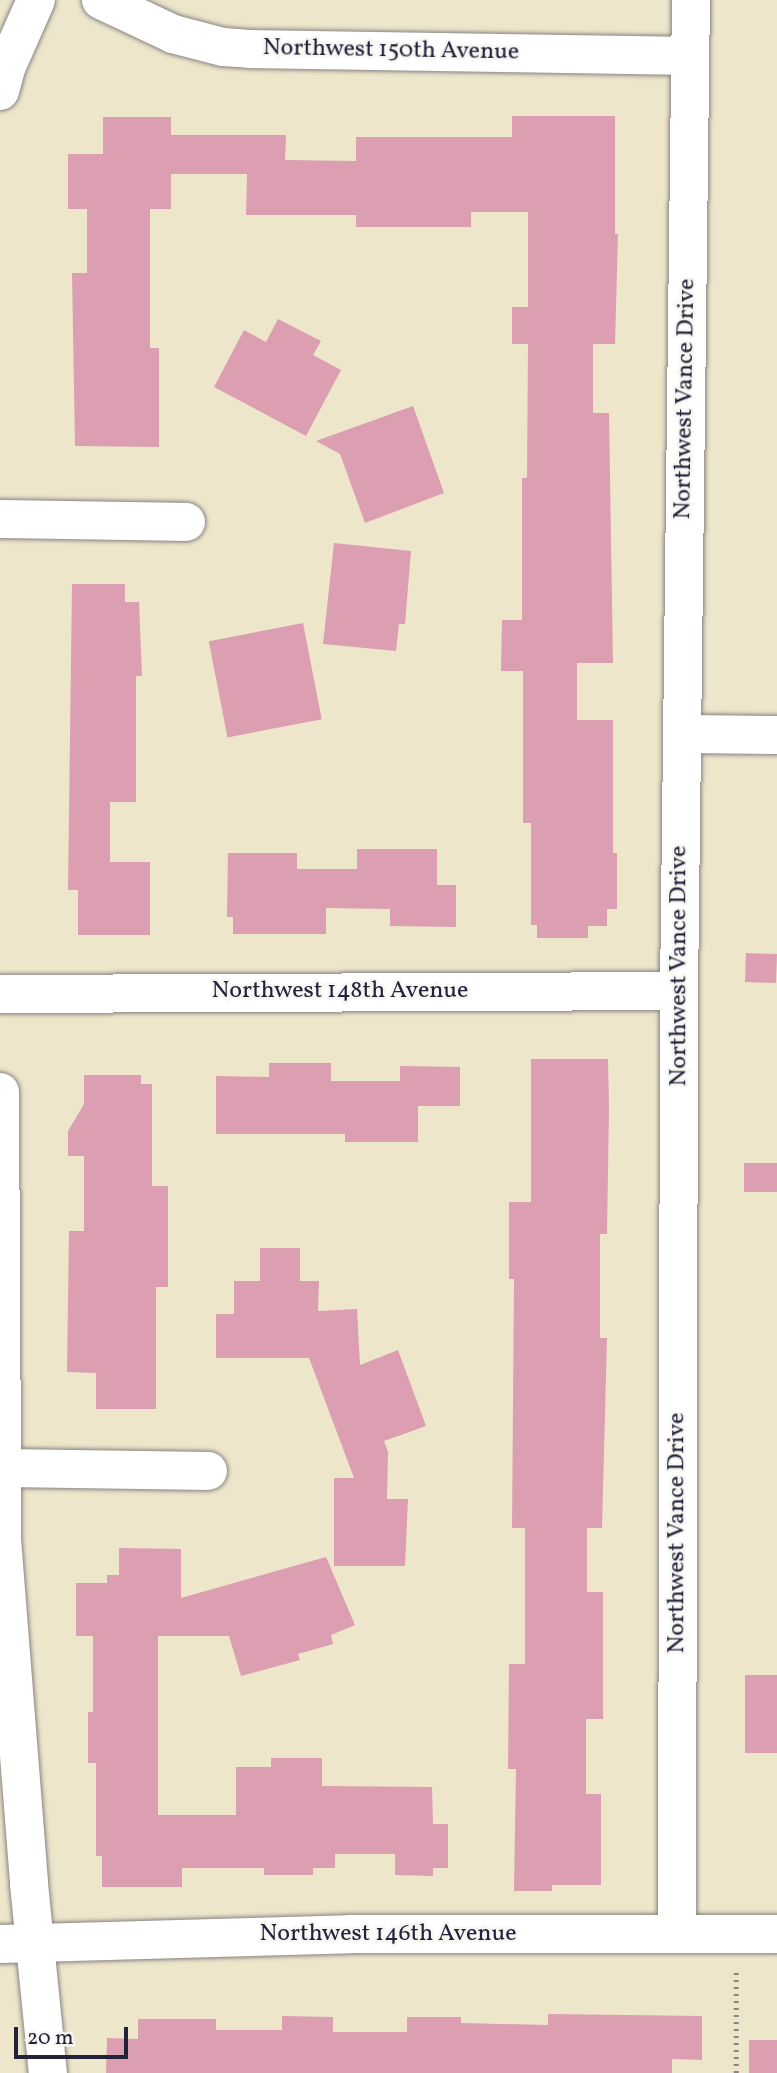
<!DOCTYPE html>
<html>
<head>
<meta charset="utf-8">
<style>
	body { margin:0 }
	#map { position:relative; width:777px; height:2073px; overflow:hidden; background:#ede6cb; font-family:Vollkorn,serif }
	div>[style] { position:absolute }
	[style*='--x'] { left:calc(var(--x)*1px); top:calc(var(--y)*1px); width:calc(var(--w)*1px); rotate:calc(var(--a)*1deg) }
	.building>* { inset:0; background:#dc9eb1; transform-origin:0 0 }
	.path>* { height:4.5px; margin-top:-2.25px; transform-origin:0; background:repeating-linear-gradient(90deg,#888483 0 2px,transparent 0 7px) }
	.roads { filter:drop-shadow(0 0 2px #888483) drop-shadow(0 0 2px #888483) }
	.minor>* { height:38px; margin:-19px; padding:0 19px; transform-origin:19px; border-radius:19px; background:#fff }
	span { translate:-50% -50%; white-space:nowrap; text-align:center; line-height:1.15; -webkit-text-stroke:5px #f6f6f2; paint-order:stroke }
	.street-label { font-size:24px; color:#22223b }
	.scale { position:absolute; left:14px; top:2027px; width:114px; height:32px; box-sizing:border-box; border:4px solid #22223b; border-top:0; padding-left:9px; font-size:21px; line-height:24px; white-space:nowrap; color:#22223b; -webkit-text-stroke:5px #f6f6f2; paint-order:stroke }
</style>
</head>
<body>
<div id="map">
	<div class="building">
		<div style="clip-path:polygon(512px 116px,615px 116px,615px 234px,618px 234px,615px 344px,593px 344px,593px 413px,609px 413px,613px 663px,577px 663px,577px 720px,613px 720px,613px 853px,617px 853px,617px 909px,607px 909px,607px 926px,588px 926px,588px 938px,537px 938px,537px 925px,531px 925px,531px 823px,523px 823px,523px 671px,501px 671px,502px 620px,522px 620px,522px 478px,527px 478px,528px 344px,512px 344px,512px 307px,528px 307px,528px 212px,471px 212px,471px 227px,356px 227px,356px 215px,246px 215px,247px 174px,171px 174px,171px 209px,150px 209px,150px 348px,159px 348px,159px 447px,75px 446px,72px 273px,87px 273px,87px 209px,68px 209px,68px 154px,103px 154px,103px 117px,171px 117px,171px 135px,286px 135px,285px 160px,356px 161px,356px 137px,512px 137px)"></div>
		<div style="clip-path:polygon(278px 319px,321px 341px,313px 355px,341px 370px,306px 436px,214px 387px,244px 330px,266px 342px)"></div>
		<div style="clip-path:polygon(413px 406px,444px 493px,365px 523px,340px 454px,316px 441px)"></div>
		<div style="clip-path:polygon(334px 543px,411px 551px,405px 624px,399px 624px,396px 651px,323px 644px)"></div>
		<div style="clip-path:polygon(72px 584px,125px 584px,125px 602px,139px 602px,142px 676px,136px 676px,136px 802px,110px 802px,110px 862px,150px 862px,150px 935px,78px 935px,78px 890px,68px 890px)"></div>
		<div style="left:303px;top:623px;width:98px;height:96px;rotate:79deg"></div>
		<div style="clip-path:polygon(357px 849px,437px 849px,437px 885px,456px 885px,456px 927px,390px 926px,390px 909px,326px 908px,326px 934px,233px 934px,233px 917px,227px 917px,228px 853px,297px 853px,297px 869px,357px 869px)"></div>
		<div style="left:746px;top:953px;width:31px;height:29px;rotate:2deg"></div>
		<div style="clip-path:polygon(531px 1059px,608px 1059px,609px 1106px,607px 1234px,600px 1234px,600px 1338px,607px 1338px,602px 1528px,587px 1528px,587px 1592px,603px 1592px,603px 1719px,586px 1719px,586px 1794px,601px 1794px,601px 1885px,552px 1885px,552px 1891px,514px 1891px,516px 1769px,508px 1769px,509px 1664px,525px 1664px,525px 1528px,512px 1528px,514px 1279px,509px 1279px,509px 1202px,531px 1202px)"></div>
		<div style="clip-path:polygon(269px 1063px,331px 1063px,331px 1081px,400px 1081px,400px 1066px,460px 1067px,460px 1106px,418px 1106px,418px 1142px,345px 1142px,345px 1134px,216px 1134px,216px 1076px,269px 1077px)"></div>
		<div style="clip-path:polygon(84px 1075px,141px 1075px,141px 1084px,152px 1084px,152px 1186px,168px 1186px,168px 1287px,156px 1287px,156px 1409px,96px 1409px,96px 1373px,67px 1372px,69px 1231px,84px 1231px,84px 1156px,68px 1156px,68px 1131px,84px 1104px)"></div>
		<div style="left:744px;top:1163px;width:33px;height:29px"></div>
		<div style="clip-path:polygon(260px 1248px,300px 1248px,300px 1281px,319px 1281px,318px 1311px,357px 1309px,360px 1365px,398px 1350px,426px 1426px,384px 1441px,388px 1452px,387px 1499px,408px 1499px,405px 1566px,334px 1566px,334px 1478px,354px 1478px,309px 1358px,216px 1358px,216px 1314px,234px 1314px,234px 1281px,260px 1281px)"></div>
		<div style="clip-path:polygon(119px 1548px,181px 1549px,181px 1598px,326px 1557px,355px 1625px,331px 1635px,333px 1644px,298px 1654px,300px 1660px,241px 1676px,229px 1636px,158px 1636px,158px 1815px,236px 1815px,236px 1767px,271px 1767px,271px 1758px,322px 1758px,322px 1786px,432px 1787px,433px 1824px,448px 1824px,448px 1868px,433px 1868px,433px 1876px,395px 1875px,395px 1854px,335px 1854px,335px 1868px,313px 1868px,313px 1875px,264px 1875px,264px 1868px,182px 1868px,182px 1887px,102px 1887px,102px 1856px,96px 1856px,96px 1763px,88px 1763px,88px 1712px,93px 1712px,93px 1636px,76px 1636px,76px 1583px,107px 1583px,107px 1575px,119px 1575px)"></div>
		<div style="left:745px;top:1675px;width:32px;height:78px"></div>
		<div style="clip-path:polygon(548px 2014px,702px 2016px,702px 2060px,672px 2059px,672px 2073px,106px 2073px,107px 2038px,138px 2039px,138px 2019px,216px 2019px,216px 2030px,282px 2030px,282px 2016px,333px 2017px,333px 2032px,407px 2032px,407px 2017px,461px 2017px,461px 2023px,548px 2025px)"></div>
		<div style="left:749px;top:2040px;width:28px;height:33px"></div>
	</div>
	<div class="path">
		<div style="--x:736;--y:2073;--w:101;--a:-90"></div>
	</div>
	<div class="roads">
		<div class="minor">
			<div style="--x:101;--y:0;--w:80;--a:25.3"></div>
			<div style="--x:173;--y:34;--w:52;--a:14.6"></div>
			<div style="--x:223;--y:47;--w:27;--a:4"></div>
			<div style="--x:250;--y:49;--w:440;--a:0.9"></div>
			<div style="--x:0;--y:91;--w:24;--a:-75"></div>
			<div style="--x:6;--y:68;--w:74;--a:-66.2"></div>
			<div style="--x:0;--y:519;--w:186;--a:0.9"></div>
			<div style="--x:682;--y:734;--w:95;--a:0.6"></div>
			<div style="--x:0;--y:994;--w:679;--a:-0.25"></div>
			<div style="--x:0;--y:1092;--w:447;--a:89.7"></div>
			<div style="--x:2;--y:1539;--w:346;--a:85.5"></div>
			<div style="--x:29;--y:1884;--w:190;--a:84.3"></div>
			<div style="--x:2;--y:1468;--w:206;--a:0.8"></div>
			<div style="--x:677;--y:1933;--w:942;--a:-89.88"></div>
			<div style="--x:679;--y:991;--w:991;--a:-89.31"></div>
			<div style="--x:0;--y:1944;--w:350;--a:-1.6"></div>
			<div style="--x:350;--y:1934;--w:427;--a:0"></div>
		</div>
	</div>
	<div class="street-label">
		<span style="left:391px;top:51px;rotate:1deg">Northwest 150th Avenue</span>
		<span style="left:686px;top:399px;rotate:-89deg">Northwest Vance Drive</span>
		<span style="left:680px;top:966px;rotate:-90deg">Northwest Vance Drive</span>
		<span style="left:340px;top:992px">Northwest 148th Avenue</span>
		<span style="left:678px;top:1533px;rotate:-90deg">Northwest Vance Drive</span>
		<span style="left:388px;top:1935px">Northwest 146th Avenue</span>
	</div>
	<div class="scale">20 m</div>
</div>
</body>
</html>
